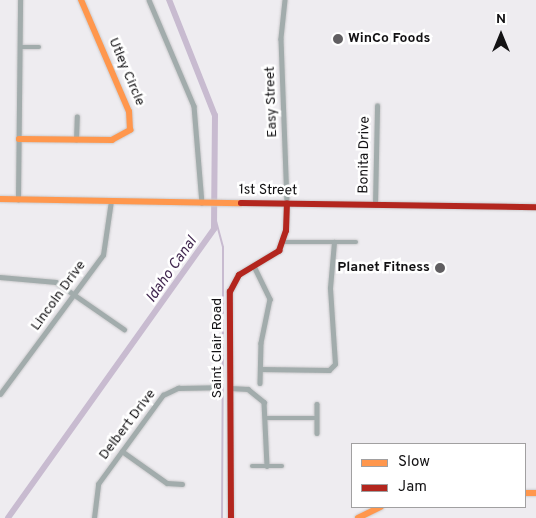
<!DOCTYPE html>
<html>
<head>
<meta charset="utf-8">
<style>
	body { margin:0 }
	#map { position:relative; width:536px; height:518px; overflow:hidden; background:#eeecf0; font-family:Overpass,sans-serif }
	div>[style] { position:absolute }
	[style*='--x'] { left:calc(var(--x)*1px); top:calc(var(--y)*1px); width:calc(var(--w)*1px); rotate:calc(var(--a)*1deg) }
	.stream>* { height:2px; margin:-1px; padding:0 1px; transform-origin:1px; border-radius:1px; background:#c8bbd0 }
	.canal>* { height:5.5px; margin:-2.75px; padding:0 2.75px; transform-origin:2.75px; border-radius:2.75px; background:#c8bbd0 }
	.roads { filter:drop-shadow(0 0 1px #cbcacc) drop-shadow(0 0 1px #cbcacc) }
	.street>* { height:4.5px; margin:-2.25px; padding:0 2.25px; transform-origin:2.25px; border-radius:2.25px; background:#a2acac }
	.slow>* { height:5.5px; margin:-2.75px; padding:0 2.75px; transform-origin:2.75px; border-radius:2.75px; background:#ff974d }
	.jam>* { height:5.5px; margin:-2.75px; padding:0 2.75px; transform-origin:2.75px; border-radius:2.75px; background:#b3261e }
	.dots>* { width:14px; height:14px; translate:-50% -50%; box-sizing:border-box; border:2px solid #fff; border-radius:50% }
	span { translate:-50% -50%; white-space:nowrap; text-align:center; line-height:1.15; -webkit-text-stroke:5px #fff; paint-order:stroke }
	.poi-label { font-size:14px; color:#131214; font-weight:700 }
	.left { translate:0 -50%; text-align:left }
	.right { translate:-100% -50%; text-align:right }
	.street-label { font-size:14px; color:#131214 }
	.water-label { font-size:15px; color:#41274f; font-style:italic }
	.legend { position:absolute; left:351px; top:443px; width:175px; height:65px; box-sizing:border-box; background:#fff; border:1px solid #a1a0a1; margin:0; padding:6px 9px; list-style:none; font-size:15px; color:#131214 }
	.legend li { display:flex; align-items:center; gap:10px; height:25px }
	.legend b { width:25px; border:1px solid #a1a0a1 }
	.north { position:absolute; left:476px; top:10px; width:50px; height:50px; -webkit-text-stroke:4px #fff; paint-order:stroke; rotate:0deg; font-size:14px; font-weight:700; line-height:20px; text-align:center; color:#131214 }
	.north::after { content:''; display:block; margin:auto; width:18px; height:22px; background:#131214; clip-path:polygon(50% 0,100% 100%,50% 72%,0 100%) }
</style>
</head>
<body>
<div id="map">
	<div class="stream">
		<div style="--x:216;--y:221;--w:27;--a:75"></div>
		<div style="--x:223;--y:247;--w:66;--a:90"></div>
		<div style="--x:222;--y:518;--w:198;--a:-89.7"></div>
	</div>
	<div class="canal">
		<div style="--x:8;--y:518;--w:355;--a:-54.5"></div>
		<div style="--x:214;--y:229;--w:113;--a:-89.5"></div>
		<div style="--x:215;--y:116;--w:125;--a:-111.6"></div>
	</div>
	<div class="roads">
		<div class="street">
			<div style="--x:149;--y:0;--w:115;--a:67"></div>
			<div style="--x:194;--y:106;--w:97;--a:85.3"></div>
			<div style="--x:285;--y:0;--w:39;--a:96"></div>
			<div style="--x:281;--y:39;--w:165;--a:87.9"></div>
			<div style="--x:21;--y:47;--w:18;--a:0"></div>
			<div style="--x:76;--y:140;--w:23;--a:-88"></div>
			<div style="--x:18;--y:200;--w:200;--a:-89.4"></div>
			<div style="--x:375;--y:205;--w:99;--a:-88.8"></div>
			<div style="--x:283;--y:242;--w:73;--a:0"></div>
			<div style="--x:254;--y:266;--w:37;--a:64"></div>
			<div style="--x:270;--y:299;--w:45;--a:101.6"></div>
			<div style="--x:261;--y:343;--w:40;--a:91.4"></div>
			<div style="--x:0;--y:277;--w:56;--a:5.1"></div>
			<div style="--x:56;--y:282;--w:83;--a:34.7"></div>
			<div style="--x:260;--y:369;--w:69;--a:0.8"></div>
			<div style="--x:329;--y:370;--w:8;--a:-45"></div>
			<div style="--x:335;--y:364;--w:76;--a:-93.8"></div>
			<div style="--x:330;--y:288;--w:46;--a:-85"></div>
			<div style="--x:230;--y:388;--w:18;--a:3"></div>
			<div style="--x:248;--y:389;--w:21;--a:39"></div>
			<div style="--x:264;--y:402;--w:64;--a:87.3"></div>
			<div style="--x:0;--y:394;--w:173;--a:-53.5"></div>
			<div style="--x:103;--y:255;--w:55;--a:-81.6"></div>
			<div style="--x:317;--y:404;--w:29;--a:90"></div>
			<div style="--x:267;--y:418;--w:50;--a:0"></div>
			<div style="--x:122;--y:451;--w:55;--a:35.4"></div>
			<div style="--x:167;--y:483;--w:15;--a:4"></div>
			<div style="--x:252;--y:466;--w:30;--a:0"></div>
			<div style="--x:94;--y:518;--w:34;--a:-83"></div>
			<div style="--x:98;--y:484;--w:110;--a:-53.9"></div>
			<div style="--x:163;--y:395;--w:17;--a:-25"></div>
			<div style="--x:178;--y:388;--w:39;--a:-1"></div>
		</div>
		<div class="slow">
			<div style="--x:19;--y:139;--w:93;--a:0.6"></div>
			<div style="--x:112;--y:140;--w:21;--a:-29"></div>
			<div style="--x:130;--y:130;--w:18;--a:-93"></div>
			<div style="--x:129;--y:112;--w:122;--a:-113.2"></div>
			<div style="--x:0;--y:199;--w:241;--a:1"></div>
			<div style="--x:525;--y:493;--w:11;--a:0"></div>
			<div style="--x:358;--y:518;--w:25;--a:-26"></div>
		</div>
		<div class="jam">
			<div style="--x:241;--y:203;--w:295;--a:0.8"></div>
			<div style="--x:231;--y:518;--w:226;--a:-90.3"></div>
			<div style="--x:230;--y:292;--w:19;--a:-62"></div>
			<div style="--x:239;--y:275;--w:47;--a:-31"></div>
			<div style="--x:279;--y:251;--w:21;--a:-71"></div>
			<div style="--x:286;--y:231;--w:27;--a:-88"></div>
		</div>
	</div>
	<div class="dots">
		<div style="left:338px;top:39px;background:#605e61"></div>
		<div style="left:440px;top:268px;background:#605e61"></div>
	</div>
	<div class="poi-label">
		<span class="left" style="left:348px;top:39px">WinCo Foods</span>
		<span class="right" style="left:430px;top:268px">Planet Fitness</span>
	</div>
	<div class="street-label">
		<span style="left:126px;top:72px;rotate:67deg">Utley Circle</span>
		<span style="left:272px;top:102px;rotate:-92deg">Easy Street</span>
		<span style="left:365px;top:155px;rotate:-89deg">Bonita Drive</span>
		<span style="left:268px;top:191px;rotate:1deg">1st Street</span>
		<span style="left:59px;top:296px;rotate:-54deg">Lincoln Drive</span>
		<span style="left:218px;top:348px;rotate:-90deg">Saint Clair Road</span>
		<span style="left:128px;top:425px;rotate:-53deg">Delbert Drive</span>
	</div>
	<div class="water-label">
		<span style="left:172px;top:270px;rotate:-55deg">Idaho Canal</span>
	</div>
	<ul class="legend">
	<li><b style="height:6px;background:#ff974d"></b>Slow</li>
	<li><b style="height:6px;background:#b3261e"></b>Jam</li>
	</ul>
	<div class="north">N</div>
</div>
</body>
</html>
